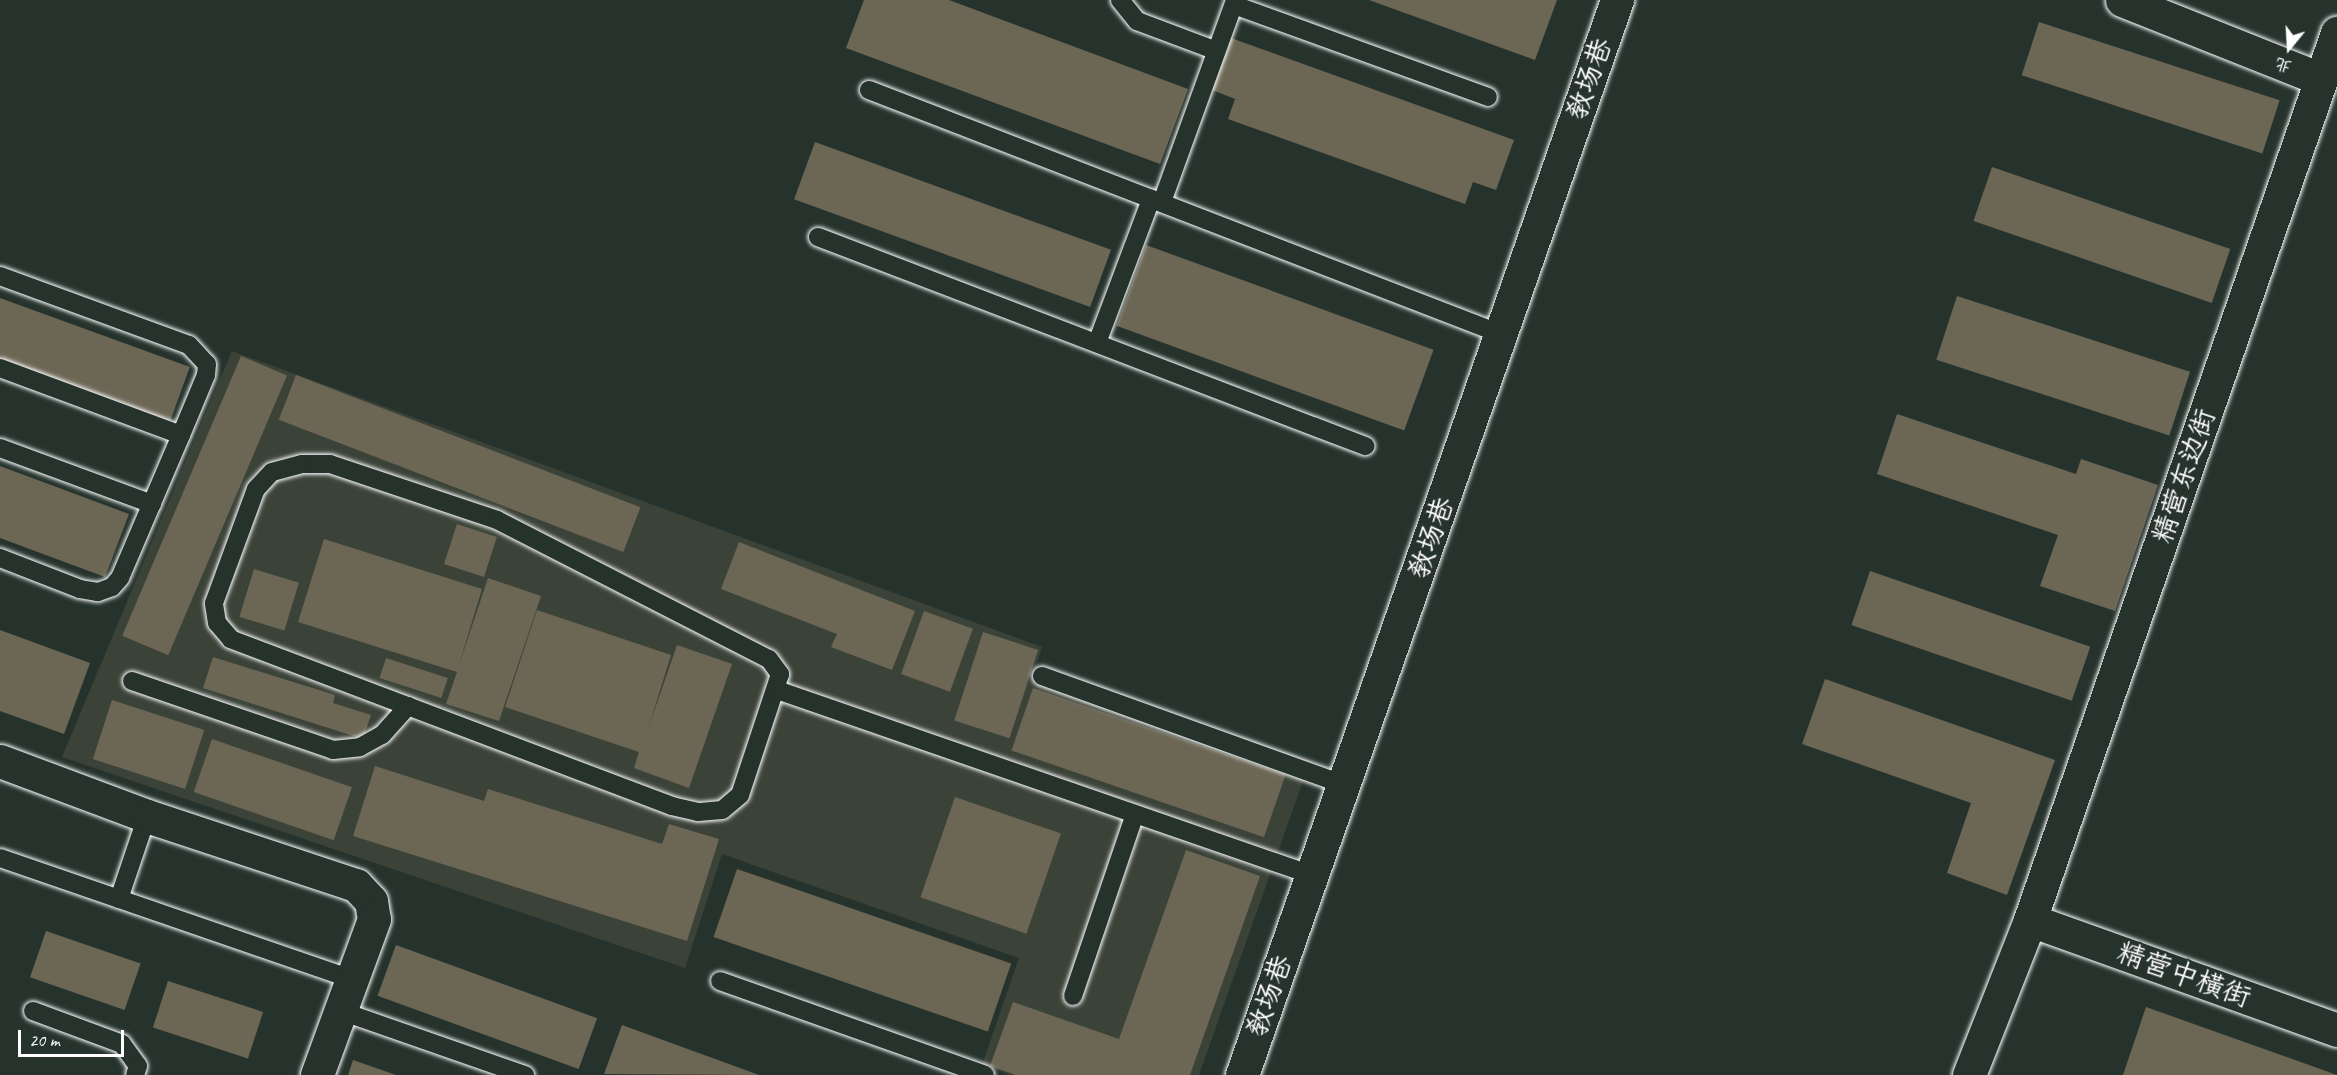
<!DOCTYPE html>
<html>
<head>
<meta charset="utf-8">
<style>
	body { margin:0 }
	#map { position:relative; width:2337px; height:1075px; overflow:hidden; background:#26332d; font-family:Caveat,"LXGW WenKai TC",sans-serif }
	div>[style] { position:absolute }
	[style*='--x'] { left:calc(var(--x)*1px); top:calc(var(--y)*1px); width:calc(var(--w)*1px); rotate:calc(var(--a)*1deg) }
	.built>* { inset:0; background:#3b4339 }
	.building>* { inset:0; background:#6c6755; transform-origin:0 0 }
	.roads { filter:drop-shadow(0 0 2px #fff) drop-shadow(0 0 2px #fff) }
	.lane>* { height:18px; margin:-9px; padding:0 9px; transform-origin:9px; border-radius:9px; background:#26332d }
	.street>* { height:33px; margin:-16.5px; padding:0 16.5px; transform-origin:16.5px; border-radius:16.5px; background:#26332d }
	span { translate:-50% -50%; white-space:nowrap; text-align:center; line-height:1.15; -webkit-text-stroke:4.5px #26332d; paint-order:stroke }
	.street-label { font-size:28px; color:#fff }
	.north { position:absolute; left:2259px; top:18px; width:60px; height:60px; -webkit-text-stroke:4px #26332d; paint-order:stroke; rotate:198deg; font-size:16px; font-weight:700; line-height:24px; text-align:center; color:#fff }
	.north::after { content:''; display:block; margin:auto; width:21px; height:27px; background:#fff; clip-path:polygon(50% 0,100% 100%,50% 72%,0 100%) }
	.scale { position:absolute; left:18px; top:1030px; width:106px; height:27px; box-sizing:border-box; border:3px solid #fff; border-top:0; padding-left:8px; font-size:18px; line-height:21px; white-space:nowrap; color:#fff; -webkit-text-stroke:4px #26332d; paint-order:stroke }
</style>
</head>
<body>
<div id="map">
	<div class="built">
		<div style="clip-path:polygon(232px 351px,1042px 647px,1036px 666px,1310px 761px,1199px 1075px,1010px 1075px,982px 1065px,1019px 958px,722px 854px,685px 968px,62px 757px)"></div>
	</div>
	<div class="building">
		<div style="clip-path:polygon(864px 0,949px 0,1188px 89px,1160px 164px,846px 48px)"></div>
		<div style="clip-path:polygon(1369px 0,1557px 0,1535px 60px)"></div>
		<div style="left:2039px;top:22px;width:253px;height:56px;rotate:18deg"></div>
		<div style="clip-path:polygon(1231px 38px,1514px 140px,1496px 190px,1473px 182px,1465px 204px,1228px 119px,1235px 99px,1212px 90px)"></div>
		<div style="left:815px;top:142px;width:315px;height:61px;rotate:20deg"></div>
		<div style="left:1992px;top:167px;width:252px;height:57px;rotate:19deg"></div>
		<div style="left:1146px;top:245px;width:306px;height:86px;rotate:20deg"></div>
		<div style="left:1957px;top:296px;width:245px;height:67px;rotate:18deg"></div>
		<div style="left:0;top:298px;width:202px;height:61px;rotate:20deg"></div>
		<div style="left:241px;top:356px;width:50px;height:304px;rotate:23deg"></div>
		<div style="left:296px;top:375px;width:369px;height:48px;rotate:21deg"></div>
		<div style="clip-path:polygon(1897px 414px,2076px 474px,2081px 459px,2158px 485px,2115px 611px,2040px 586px,2058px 535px,1877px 474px)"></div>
		<div style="clip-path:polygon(0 466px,129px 514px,105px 577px,0 538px)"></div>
		<div style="left:457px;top:524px;width:42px;height:42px;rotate:18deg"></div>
		<div style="clip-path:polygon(324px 539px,482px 589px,458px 668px,488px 578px,541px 596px,499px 721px,446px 704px,457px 672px,298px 622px)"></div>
		<div style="clip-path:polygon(739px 542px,915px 611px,892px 670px,831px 647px,837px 634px,721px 589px)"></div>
		<div style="left:254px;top:569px;width:47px;height:50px;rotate:17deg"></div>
		<div style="left:1870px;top:571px;width:233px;height:57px;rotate:19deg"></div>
		<div style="clip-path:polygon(537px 610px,671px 655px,648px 729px,677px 645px,732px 664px,689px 788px,634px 768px,639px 752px,505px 707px)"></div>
		<div style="left:924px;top:611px;width:52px;height:67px;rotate:20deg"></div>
		<div style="clip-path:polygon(0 630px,90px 663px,64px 734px,0 711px)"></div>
		<div style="left:983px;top:632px;width:58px;height:93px;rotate:18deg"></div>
		<div style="clip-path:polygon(213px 657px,335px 695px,333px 703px,371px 715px,363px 739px,203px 688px)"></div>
		<div style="left:386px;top:658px;width:65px;height:21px;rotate:18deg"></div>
		<div style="clip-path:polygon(1825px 679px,2055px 760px,2007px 895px,1947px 873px,1971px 803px,1802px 744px)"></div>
		<div style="left:1033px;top:688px;width:267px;height:66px;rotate:19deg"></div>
		<div style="left:112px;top:700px;width:97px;height:62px;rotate:18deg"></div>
		<div style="left:212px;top:739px;width:148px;height:56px;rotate:19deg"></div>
		<div style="clip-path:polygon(375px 766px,484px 801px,488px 789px,662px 844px,669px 824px,719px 839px,687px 941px,353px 836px)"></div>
		<div style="left:955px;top:797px;width:112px;height:106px;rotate:19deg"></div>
		<div style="clip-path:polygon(1186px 850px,1260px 876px,1190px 1075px,1016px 1075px,990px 1066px,1013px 1002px,1119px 1039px)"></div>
		<div style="left:737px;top:869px;width:290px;height:72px;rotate:19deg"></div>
		<div style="left:46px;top:931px;width:100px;height:49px;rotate:19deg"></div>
		<div style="left:396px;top:945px;width:214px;height:54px;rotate:20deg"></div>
		<div style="left:168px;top:981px;width:100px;height:49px;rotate:18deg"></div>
		<div style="clip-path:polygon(2146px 1007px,2337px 1075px,2123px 1075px)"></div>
		<div style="clip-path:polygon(622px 1025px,759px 1075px,604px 1074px)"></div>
		<div style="clip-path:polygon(353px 1060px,396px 1075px,348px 1075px)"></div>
	</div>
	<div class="roads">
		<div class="lane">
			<div style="--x:1120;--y:0;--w:27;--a:51"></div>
			<div style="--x:1137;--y:21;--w:85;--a:20.6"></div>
			<div style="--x:1234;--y:5;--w:270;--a:19.9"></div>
			<div style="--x:869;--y:90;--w:677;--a:21.11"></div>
			<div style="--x:1162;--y:202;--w:215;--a:-70.1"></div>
			<div style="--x:818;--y:237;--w:586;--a:20.91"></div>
			<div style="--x:0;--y:276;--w:201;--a:20.1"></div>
			<div style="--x:189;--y:345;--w:26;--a:47"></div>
			<div style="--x:207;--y:364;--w:11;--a:95"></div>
			<div style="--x:206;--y:375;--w:65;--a:112.6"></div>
			<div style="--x:181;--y:435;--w:155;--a:113.1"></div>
			<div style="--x:120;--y:578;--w:12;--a:132"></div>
			<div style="--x:112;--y:587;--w:15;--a:160"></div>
			<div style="--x:98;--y:592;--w:18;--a:-171"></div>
			<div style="--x:80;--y:589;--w:86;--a:-158.8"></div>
			<div style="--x:1097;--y:343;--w:154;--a:-69.4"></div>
			<div style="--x:0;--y:368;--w:193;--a:20.3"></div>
			<div style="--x:0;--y:448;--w:162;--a:20.2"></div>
			<div style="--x:302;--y:464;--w:28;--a:0"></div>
			<div style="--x:330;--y:464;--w:176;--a:18.5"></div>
			<div style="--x:497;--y:520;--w:305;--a:27.1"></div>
			<div style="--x:769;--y:659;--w:19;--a:54"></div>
			<div style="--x:780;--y:674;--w:127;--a:108.3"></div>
			<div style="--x:740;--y:795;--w:23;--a:140"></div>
			<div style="--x:722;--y:810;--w:24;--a:175"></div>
			<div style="--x:698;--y:812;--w:27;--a:-167"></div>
			<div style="--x:672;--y:806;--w:472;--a:-159.3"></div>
			<div style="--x:231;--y:639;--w:21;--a:-131"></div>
			<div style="--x:217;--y:623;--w:20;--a:-99"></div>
			<div style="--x:214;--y:603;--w:121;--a:-69.8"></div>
			<div style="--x:256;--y:489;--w:23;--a:-47"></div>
			<div style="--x:272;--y:472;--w:31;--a:-15"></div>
			<div style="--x:1042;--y:676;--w:322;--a:19.8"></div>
			<div style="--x:132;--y:681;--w:213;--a:18.9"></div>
			<div style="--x:333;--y:750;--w:27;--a:-6"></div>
			<div style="--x:360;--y:747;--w:25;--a:-29"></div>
			<div style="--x:382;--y:735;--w:39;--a:-48"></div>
			<div style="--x:777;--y:690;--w:566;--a:19.08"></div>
			<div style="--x:0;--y:858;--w:372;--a:19"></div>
			<div style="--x:119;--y:899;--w:88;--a:-71.4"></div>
			<div style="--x:720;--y:981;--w:281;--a:19.5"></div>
			<div style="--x:1073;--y:996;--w:192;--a:-71.2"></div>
			<div style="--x:33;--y:1011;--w:95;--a:20.3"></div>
			<div style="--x:122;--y:1044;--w:27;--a:54"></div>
			<div style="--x:138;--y:1066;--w:9;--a:108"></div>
			<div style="--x:341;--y:1011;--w:195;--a:19.2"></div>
		</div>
		<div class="street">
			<div style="--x:2122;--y:0;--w:214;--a:21.7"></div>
			<div style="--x:0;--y:761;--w:157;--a:20.5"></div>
			<div style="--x:147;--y:816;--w:220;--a:18.3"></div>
			<div style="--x:356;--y:885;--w:22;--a:47"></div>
			<div style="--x:371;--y:901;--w:18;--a:81"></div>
			<div style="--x:374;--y:919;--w:166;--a:110.1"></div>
			<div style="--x:2030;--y:920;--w:326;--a:19.7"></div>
			<div style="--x:1242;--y:1075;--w:1139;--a:-70.77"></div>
			<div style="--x:1969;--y:1075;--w:167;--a:-68.5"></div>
			<div style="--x:2030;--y:920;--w:939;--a:-70.91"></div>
		</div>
	</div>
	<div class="street-label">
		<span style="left:1589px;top:79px;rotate:-71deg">教场巷</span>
		<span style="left:2184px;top:476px;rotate:-71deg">精营东边街</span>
		<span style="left:1431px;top:538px;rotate:-71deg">教场巷</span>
		<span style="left:2184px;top:975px;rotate:20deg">精营中横街</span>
		<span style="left:1269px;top:996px;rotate:-71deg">教场巷</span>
	</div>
	<div class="north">北</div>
	<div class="scale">20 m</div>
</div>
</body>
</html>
